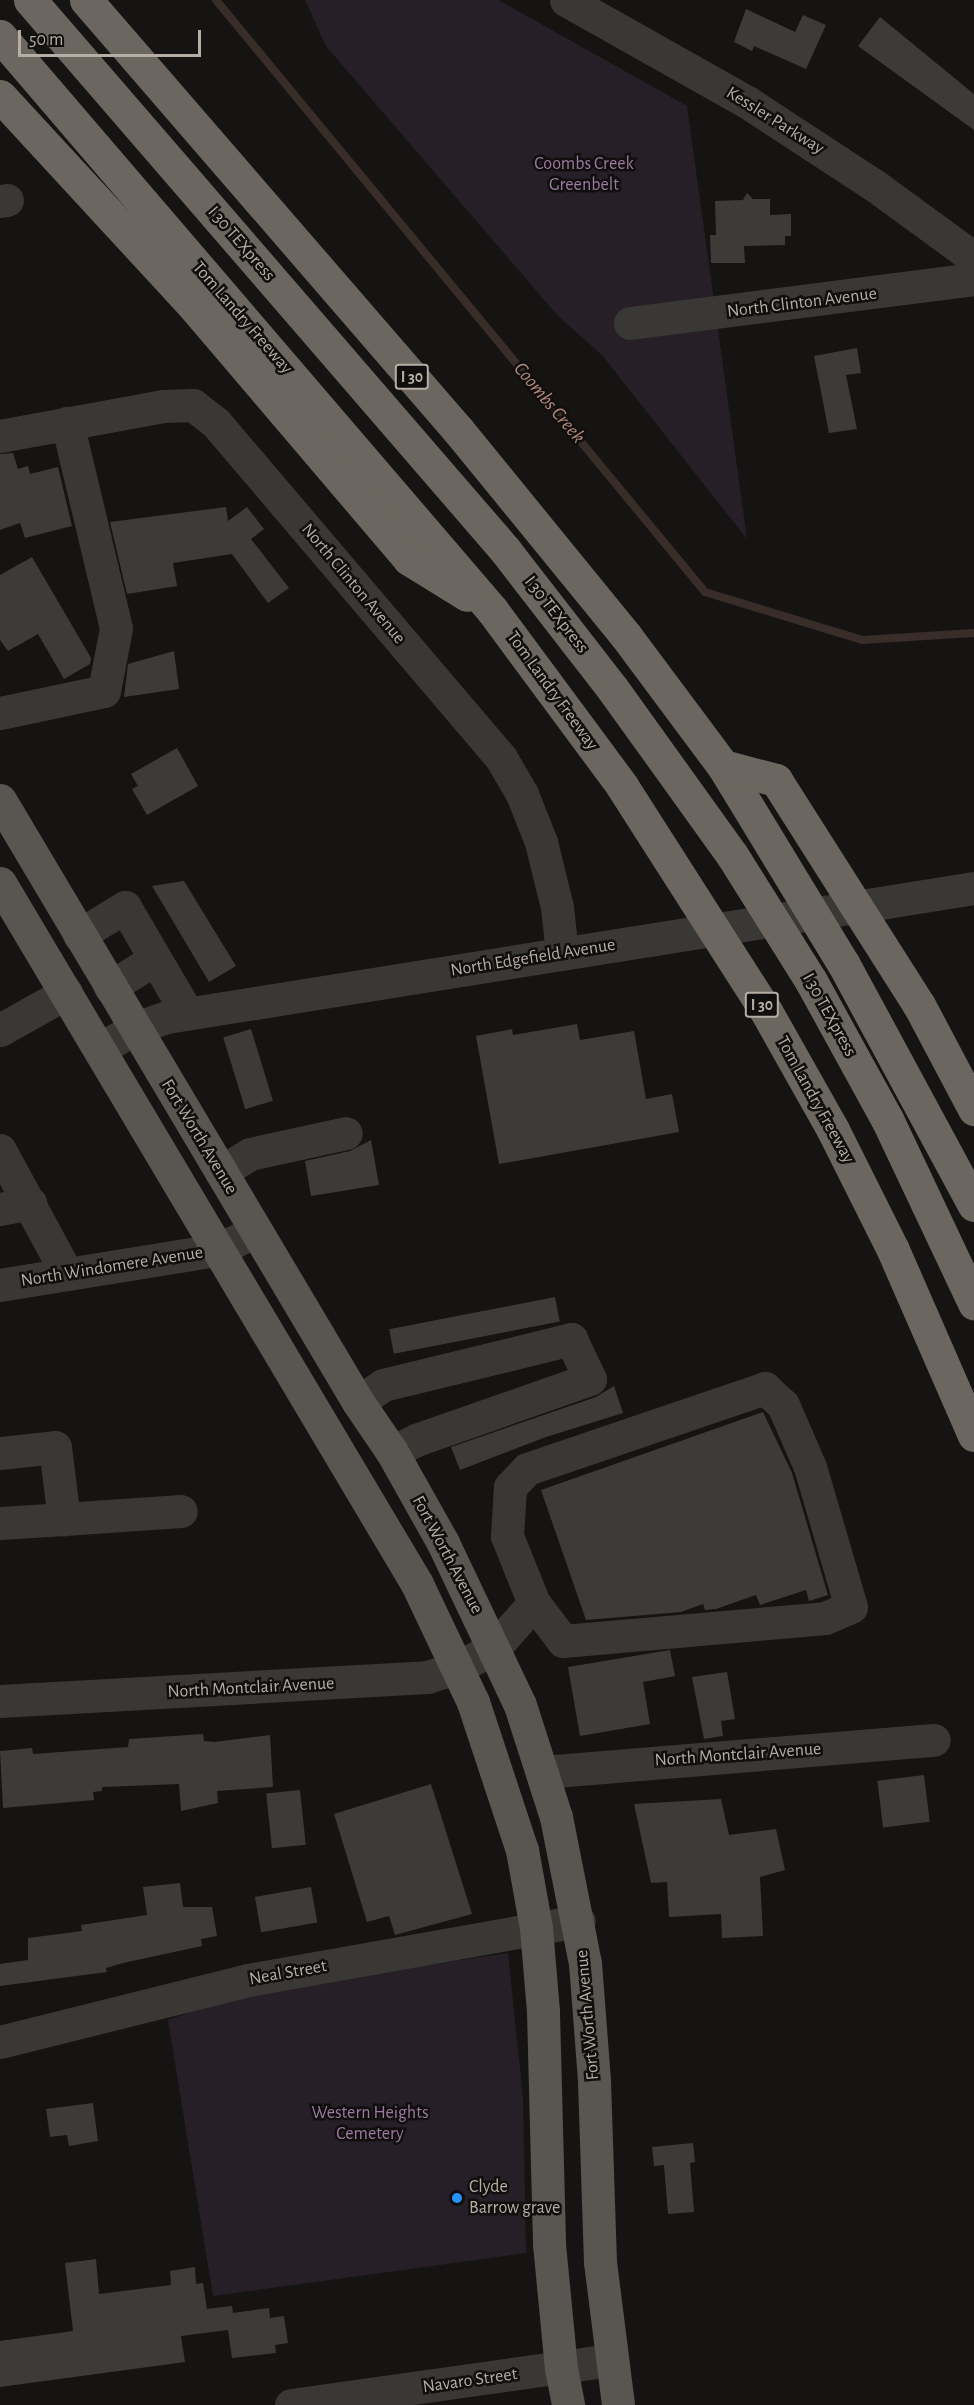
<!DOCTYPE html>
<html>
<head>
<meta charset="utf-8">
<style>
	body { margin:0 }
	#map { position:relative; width:974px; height:2405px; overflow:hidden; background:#151413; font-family:"Alegreya Sans",sans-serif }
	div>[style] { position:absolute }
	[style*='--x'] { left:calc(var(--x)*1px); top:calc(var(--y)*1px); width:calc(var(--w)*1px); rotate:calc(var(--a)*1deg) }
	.green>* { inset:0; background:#271f28 }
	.stream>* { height:8px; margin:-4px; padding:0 4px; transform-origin:4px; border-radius:4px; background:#392d29 }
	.building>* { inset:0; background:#3d3b38; transform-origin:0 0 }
	.minor>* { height:33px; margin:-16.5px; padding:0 16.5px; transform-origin:16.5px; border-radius:16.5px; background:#3a3834 }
	.major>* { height:33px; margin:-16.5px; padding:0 16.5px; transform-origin:16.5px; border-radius:16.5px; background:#595550 }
	.highway>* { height:33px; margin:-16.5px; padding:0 16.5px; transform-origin:16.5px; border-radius:16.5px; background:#6b665f }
	.dots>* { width:16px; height:16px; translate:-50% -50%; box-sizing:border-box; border:3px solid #100f0e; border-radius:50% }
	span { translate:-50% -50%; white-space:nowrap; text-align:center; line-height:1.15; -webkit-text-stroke:5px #100f0e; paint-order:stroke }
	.shield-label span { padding:2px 4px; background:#100f0e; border:2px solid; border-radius:4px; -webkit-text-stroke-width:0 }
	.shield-label { font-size:16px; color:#b6ada4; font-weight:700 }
	.street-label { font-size:18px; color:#b6ada4 }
	.park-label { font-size:18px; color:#9d7aa2 }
	.poi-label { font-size:18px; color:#b6ada4 }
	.left { translate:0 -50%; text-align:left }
	.water-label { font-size:20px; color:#b38979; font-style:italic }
	.scale { position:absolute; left:18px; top:30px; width:183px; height:27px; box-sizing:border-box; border:3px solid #b6ada4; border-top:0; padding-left:8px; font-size:18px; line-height:21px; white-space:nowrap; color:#b6ada4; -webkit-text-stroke:4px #100f0e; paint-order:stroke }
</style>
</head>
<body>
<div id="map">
	<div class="green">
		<div style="clip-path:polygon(305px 0,498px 0,687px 106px,747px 539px,602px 355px,558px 316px,326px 46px)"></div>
		<div style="clip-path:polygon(508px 1953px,523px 2098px,526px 2253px,213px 2296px,168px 2020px,247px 1992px)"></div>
	</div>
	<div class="stream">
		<div style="--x:216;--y:0;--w:768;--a:50.44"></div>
		<div style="--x:705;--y:592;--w:164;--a:17"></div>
		<div style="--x:862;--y:640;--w:112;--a:-3.6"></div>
	</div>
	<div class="building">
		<div style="clip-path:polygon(746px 9px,795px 32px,803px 15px,826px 25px,806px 69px,754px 46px,752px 51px,734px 42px)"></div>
		<div style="clip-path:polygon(880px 17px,974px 94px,974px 130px,858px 46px)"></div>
		<div style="clip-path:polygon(747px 193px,753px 199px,770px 199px,770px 215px,791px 214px,791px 236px,785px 236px,785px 245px,744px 246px,745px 263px,711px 263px,710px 235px,716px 235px,715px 201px,743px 200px)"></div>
		<div style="clip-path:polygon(857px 348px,861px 373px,846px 375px,857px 429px,829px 433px,814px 356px)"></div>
		<div style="clip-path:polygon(13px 453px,18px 469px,28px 466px,30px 474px,58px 467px,72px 526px,25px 538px,20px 523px,0 530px,0 454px)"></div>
		<div style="clip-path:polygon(226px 507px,228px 521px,247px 507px,264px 529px,251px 539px,289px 588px,268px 603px,232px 554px,173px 563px,177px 586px,127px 594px,110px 522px)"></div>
		<div style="clip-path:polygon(32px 557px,91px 658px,90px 664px,64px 679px,38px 634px,8px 651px,0 640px,0 575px)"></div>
		<div style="clip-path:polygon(174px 651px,179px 689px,124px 697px,128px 664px)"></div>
		<div style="clip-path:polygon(177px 748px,198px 786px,147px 815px,132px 789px,138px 786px,131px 774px)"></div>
		<div style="clip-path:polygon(184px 881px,236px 966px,209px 982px,152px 886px)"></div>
		<div style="clip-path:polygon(577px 1024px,580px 1040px,634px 1031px,646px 1099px,672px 1094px,679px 1132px,499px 1164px,476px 1036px,512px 1029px,513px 1035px)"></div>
		<div style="left:251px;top:1029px;width:75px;height:29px;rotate:73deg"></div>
		<div style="clip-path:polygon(371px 1140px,379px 1185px,311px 1196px,305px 1161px,350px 1151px)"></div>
		<div style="left:555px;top:1297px;width:25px;height:169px;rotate:79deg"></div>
		<div style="clip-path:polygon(614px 1386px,623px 1413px,546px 1437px,460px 1470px,451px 1447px,596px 1397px)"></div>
		<div style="clip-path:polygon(763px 1412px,792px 1473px,828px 1595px,809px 1601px,806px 1590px,760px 1605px,756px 1595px,716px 1609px,705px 1610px,703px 1604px,681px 1612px,586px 1620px,541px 1490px)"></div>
		<div style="clip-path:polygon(670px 1650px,675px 1676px,643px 1682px,650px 1724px,580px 1736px,568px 1667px)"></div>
		<div style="clip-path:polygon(727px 1672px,735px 1719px,721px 1721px,723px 1736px,704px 1739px,692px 1677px)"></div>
		<div style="clip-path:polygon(203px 1734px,204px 1741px,214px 1742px,270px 1735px,273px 1787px,217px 1791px,218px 1803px,181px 1811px,179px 1784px,102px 1787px,102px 1791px,93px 1792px,94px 1800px,3px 1808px,0 1751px,32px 1748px,33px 1754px,128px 1747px,129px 1739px)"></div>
		<div style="left:924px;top:1775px;width:47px;height:47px;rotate:83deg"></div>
		<div style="clip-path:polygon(431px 1784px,472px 1914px,395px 1935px,389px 1916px,367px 1922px,334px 1814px)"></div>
		<div style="left:300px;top:1790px;width:55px;height:34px;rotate:84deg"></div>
		<div style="clip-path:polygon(721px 1799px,729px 1835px,776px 1829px,785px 1870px,760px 1877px,763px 1936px,722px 1938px,721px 1914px,669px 1917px,667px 1882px,651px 1883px,634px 1804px)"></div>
		<div style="clip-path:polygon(180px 1883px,183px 1907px,212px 1907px,217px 1936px,201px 1939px,202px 1946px,123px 1963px,106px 1968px,107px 1972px,0 1986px,0 1964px,28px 1960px,28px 1938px,82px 1931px,81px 1925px,147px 1915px,143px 1887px)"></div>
		<div style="left:311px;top:1887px;width:36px;height:57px;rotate:80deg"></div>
		<div style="clip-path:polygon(93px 2103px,98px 2141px,69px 2146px,67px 2135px,50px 2137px,46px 2109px)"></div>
		<div style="clip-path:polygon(693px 2143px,695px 2162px,690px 2163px,694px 2212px,668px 2214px,664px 2165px,654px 2166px,652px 2147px)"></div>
		<div style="clip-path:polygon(96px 2259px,99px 2294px,171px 2285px,170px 2271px,195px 2267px,196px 2284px,203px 2283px,207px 2309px,232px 2306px,233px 2313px,269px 2308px,270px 2318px,284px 2316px,288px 2343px,275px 2345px,276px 2353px,232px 2358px,228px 2330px,181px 2336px,185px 2362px,0 2387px,0 2341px,73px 2331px,65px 2263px)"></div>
	</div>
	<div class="minor">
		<div style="--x:566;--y:0;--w:208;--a:29.4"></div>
		<div style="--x:747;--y:102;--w:152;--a:33.2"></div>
		<div style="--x:874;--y:185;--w:124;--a:36.1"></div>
		<div style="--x:0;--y:201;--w:7;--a:-8"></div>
		<div style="--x:630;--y:323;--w:347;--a:-7.3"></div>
		<div style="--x:0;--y:436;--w:166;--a:-10.4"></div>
		<div style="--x:163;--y:406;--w:30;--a:-2"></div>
		<div style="--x:193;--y:405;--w:29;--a:38"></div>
		<div style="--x:216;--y:423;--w:440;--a:49.6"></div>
		<div style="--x:501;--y:758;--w:42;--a:59.7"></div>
		<div style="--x:522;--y:794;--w:52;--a:68.4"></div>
		<div style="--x:541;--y:842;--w:67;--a:76.2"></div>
		<div style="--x:557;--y:907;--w:46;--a:83.8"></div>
		<div style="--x:0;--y:713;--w:106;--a:-11.9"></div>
		<div style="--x:104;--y:691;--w:64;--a:-79.2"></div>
		<div style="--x:116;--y:628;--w:211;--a:-103.4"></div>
		<div style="--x:79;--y:935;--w:54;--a:-31.3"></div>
		<div style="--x:125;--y:907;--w:123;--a:59.7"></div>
		<div style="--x:110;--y:987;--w:53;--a:-31.9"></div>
		<div style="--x:0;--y:1030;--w:76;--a:-29.3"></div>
		<div style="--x:100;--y:1049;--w:41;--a:-31"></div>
		<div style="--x:135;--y:1028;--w:34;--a:-19"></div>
		<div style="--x:167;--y:1017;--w:817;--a:-9.08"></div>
		<div style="--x:0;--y:1150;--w:141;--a:61.6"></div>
		<div style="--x:221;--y:1172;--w:34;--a:-32"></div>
		<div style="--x:250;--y:1154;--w:98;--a:-12.3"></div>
		<div style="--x:0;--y:1209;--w:31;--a:-11"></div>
		<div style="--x:0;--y:1285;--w:220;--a:-9.2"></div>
		<div style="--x:217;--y:1250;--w:43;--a:-26"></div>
		<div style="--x:358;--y:1402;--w:30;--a:-34"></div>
		<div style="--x:383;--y:1385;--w:194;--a:-13.7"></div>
		<div style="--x:571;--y:1339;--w:44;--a:64.6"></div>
		<div style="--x:590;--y:1379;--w:184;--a:160.7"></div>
		<div style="--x:416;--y:1440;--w:27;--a:153"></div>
		<div style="--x:0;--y:1453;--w:55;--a:-6.2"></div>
		<div style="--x:55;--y:1447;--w:73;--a:82.9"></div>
		<div style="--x:64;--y:1519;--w:64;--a:176.4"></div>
		<div style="--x:64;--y:1519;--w:117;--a:-3.9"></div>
		<div style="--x:0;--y:1701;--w:428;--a:-3.2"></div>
		<div style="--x:427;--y:1677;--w:31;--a:-17"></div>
		<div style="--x:457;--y:1668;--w:43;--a:-28.9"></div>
		<div style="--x:495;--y:1647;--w:59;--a:-48.4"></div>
		<div style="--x:534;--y:1603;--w:48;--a:52.7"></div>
		<div style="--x:563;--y:1641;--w:263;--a:-5"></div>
		<div style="--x:825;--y:1618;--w:28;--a:-23"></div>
		<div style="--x:851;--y:1607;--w:146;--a:-106.3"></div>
		<div style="--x:810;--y:1467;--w:68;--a:-113.5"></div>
		<div style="--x:783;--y:1405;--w:25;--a:-137"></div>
		<div style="--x:765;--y:1388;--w:251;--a:161.2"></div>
		<div style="--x:527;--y:1469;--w:25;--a:133"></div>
		<div style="--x:510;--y:1487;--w:49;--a:93.5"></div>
		<div style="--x:507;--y:1536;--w:72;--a:68.1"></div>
		<div style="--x:543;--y:1772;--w:392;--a:-4.7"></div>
		<div style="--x:0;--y:2042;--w:256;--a:-14"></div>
		<div style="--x:248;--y:1980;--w:336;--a:-10.1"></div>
		<div style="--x:291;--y:2405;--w:324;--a:-8"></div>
	</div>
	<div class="major">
		<div style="--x:0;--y:800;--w:700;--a:59.26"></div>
		<div style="--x:358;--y:1402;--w:60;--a:55.8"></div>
		<div style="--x:392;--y:1452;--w:104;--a:60.7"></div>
		<div style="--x:443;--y:1543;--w:179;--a:64.6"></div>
		<div style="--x:520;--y:1705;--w:118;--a:72.2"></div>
		<div style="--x:556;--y:1817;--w:149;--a:78.8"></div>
		<div style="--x:585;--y:1963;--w:118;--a:85.6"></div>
		<div style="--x:594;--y:2081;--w:181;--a:88.1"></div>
		<div style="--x:600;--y:2262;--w:144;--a:82.8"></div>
		<div style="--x:0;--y:883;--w:816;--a:59.25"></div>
		<div style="--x:417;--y:1584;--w:131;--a:64.6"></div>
		<div style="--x:473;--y:1702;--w:156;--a:71.7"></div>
		<div style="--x:522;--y:1850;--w:79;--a:79.8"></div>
		<div style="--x:536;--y:1928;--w:84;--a:85.2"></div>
		<div style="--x:543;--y:2012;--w:232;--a:88.5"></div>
		<div style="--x:549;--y:2244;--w:125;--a:84.5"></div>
		<div style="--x:561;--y:2368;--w:38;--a:79"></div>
	</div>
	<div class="highway">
		<div style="--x:30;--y:0;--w:727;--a:49.18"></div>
		<div style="--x:505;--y:550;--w:175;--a:52.2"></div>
		<div style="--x:612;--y:688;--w:206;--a:54.3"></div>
		<div style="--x:732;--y:855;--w:149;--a:57.9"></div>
		<div style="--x:811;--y:981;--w:158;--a:61.2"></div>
		<div style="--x:887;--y:1119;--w:204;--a:64.7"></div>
		<div style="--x:86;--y:0;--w:569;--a:49.14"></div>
		<div style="--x:458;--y:430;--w:266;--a:50.8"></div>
		<div style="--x:626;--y:636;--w:162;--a:53.3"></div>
		<div style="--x:723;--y:766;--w:231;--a:58.7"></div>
		<div style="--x:843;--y:963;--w:275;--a:61.6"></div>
		<div style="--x:0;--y:36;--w:756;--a:49.4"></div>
		<div style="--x:492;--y:610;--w:219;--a:53.5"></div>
		<div style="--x:622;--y:786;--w:267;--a:57.4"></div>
		<div style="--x:766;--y:1011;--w:137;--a:60.6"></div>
		<div style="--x:833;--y:1130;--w:134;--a:63.4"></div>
		<div style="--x:893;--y:1250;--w:202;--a:66.4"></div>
		<div style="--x:0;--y:96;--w:283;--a:47.3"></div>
		<div style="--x:192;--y:304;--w:335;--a:49.6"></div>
		<div style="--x:409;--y:559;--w:68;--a:31.8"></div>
		<div style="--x:723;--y:766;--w:55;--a:14.8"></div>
		<div style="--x:776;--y:780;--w:267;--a:57.6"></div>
		<div style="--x:919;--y:1005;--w:118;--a:62.1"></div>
	</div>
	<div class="dots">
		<div style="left:457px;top:2198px;background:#2593fa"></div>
	</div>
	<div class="shield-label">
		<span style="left:412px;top:377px">I 30</span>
		<span style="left:762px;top:1005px">I 30</span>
	</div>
	<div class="street-label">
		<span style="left:775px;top:121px;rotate:32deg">Kessler Parkway</span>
		<span style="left:241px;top:244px;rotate:49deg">I 30 TEXpress</span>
		<span style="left:802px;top:303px;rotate:-7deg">North Clinton Avenue</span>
		<span style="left:242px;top:318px;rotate:49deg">Tom Landry Freeway</span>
		<span style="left:353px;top:584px;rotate:50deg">North Clinton Avenue</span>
		<span style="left:556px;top:615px;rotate:52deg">I 30 TEXpress</span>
		<span style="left:552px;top:691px;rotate:54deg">Tom Landry Freeway</span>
		<span style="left:533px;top:958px;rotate:-9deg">North Edgefield Avenue</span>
		<span style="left:829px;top:1015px;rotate:61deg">I 30 TEXpress</span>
		<span style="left:815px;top:1100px;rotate:61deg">Tom Landry Freeway</span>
		<span style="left:199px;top:1137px;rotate:59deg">Fort Worth Avenue</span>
		<span style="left:112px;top:1267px;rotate:-9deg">North Windomere Avenue</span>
		<span style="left:447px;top:1555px;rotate:62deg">Fort Worth Avenue</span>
		<span style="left:251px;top:1688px;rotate:-3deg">North Montclair Avenue</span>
		<span style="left:738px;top:1755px;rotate:-4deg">North Montclair Avenue</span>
		<span style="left:288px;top:1973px;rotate:-10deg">Neal Street</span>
		<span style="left:588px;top:2015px;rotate:-95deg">Fort Worth Avenue</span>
		<span style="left:470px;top:2381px;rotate:-8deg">Navaro Street</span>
	</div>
	<div class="park-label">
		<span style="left:584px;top:175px">Coombs Creek<br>Greenbelt</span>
		<span style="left:370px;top:2124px">Western Heights<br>Cemetery</span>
	</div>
	<div class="poi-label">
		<span class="left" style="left:469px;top:2198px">Clyde<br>Barrow grave</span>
	</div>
	<div class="water-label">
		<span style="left:549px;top:403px;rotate:50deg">Coombs Creek</span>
	</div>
	<div class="scale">50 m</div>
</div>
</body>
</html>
